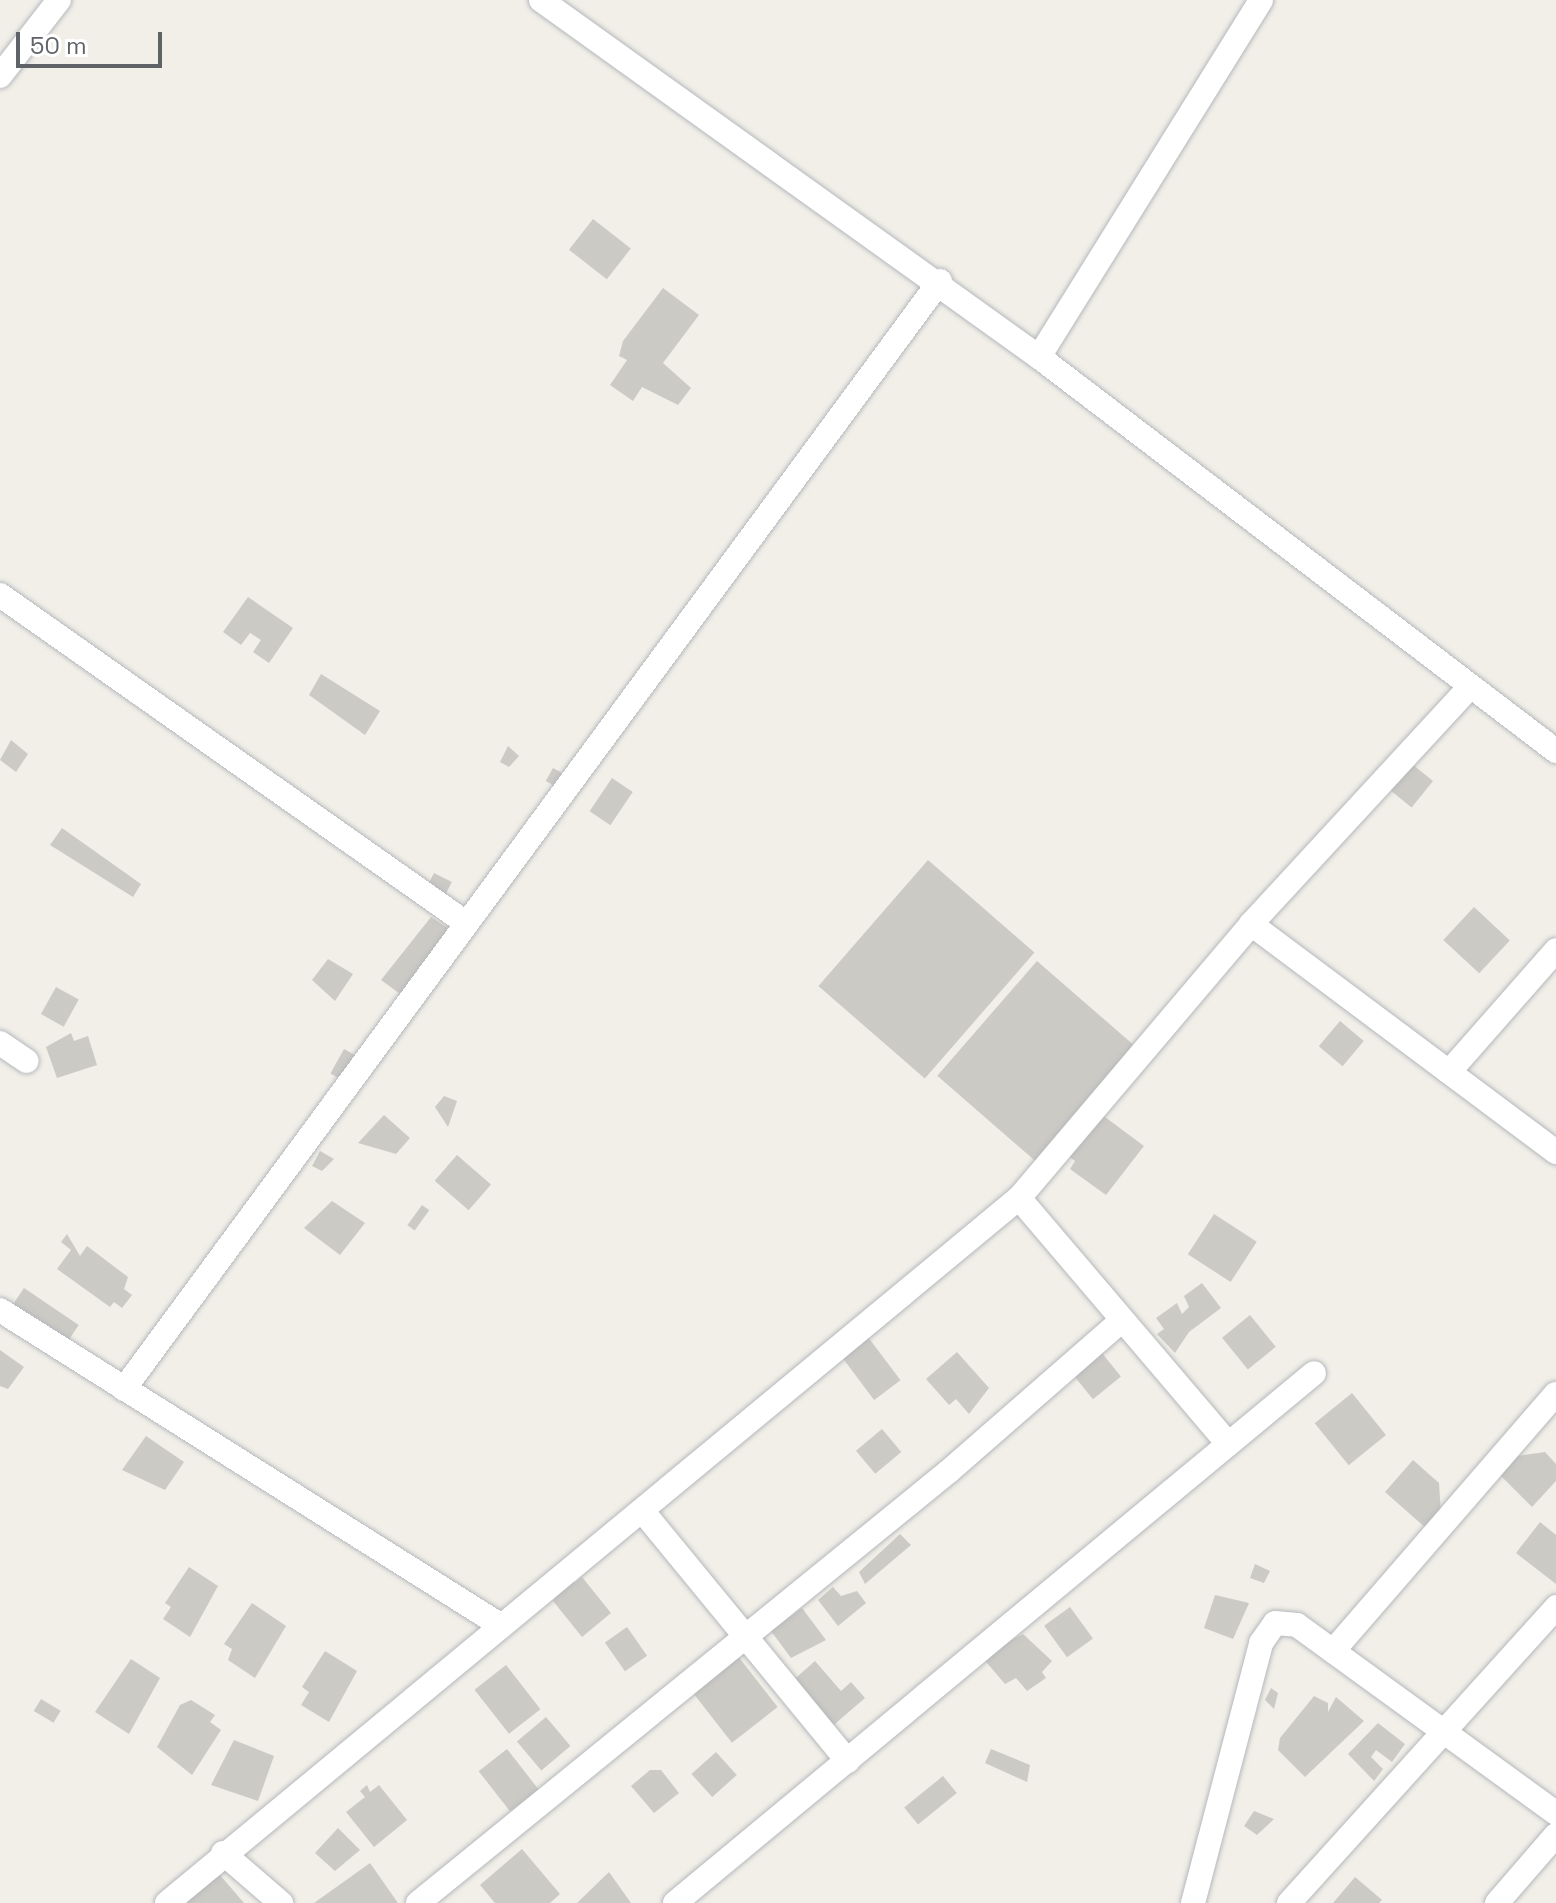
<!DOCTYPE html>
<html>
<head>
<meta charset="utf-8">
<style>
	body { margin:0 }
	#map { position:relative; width:1556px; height:1903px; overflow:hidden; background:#f1efe8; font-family:"Space Grotesk",sans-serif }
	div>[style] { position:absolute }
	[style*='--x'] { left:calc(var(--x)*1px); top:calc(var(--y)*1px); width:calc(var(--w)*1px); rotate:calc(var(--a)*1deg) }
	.building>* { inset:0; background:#cccac5; transform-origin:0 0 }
	.roads { filter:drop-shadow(0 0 2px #b5b8bc) drop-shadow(0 0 2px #b5b8bc) }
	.street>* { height:24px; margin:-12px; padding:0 12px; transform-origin:12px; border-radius:12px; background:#fff }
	span { translate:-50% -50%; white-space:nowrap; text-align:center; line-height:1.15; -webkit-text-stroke:8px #fff; paint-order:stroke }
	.scale { position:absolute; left:16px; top:32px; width:146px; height:36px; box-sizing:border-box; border:4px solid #5f6368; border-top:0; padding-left:10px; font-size:24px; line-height:28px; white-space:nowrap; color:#5f6368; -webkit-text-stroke:6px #fff; paint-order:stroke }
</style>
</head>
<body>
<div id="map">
	<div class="building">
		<div style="left:593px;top:219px;width:48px;height:39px;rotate:38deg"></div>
		<div style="clip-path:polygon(663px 288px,699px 315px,663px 363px,691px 388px,678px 405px,642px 387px,633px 401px,610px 385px,627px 360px,619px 356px,623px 341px)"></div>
		<div style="clip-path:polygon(248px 597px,293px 628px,269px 663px,253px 652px,261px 640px,250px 633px,241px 645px,223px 632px)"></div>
		<div style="clip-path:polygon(321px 674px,380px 711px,365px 735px,309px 695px)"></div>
		<div style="clip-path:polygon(11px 740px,28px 754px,16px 772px,0 760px)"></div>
		<div style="clip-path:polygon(508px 746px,519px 756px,509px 767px,500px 762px)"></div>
		<div style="left:1412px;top:764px;width:27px;height:34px;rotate:39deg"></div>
		<div style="left:553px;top:768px;width:10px;height:15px;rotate:29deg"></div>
		<div style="left:612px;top:778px;width:25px;height:40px;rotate:34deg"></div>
		<div style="clip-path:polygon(62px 828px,141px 884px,133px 897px,50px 845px)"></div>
		<div style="left:928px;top:860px;width:141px;height:167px;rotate:41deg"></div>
		<div style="left:434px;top:873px;width:20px;height:15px;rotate:27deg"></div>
		<div style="left:1474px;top:907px;width:49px;height:45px;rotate:43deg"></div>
		<div style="clip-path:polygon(431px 917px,449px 929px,403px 996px,381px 980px)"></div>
		<div style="clip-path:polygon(328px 959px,353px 974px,335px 1001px,312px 980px)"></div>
		<div style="left:1037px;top:961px;width:132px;height:152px;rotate:41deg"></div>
		<div style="left:56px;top:987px;width:26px;height:31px;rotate:29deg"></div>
		<div style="left:1340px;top:1021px;width:31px;height:33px;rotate:40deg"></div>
		<div style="clip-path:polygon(71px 1033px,74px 1041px,88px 1036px,97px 1065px,57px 1078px,46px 1047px)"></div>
		<div style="left:344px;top:1049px;width:13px;height:28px;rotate:29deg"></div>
		<div style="clip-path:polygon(444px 1096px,457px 1101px,448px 1127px,435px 1107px)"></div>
		<div style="clip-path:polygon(1101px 1114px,1144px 1146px,1106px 1195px,1070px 1169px,1075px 1161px,1066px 1154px)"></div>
		<div style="clip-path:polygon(384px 1115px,410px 1138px,396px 1154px,358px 1143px)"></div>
		<div style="clip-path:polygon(320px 1151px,334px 1159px,322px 1171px,312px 1166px)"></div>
		<div style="left:457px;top:1155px;width:45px;height:34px;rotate:41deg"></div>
		<div style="clip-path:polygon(332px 1201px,365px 1223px,340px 1255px,304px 1228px)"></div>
		<div style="left:422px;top:1205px;width:9px;height:25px;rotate:36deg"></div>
		<div style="left:1214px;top:1214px;width:51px;height:48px;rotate:33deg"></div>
		<div style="clip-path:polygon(67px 1234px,80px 1256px,87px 1246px,128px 1277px,124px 1289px,132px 1295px,122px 1308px,114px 1302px,110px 1307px,57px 1269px,71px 1250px,61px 1242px)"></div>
		<div style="clip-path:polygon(1202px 1283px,1221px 1308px,1189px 1332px,1175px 1353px,1157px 1334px,1164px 1329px,1156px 1318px,1177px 1303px,1182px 1314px,1189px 1307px,1184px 1296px)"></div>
		<div style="left:24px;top:1288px;width:66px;height:22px;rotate:34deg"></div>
		<div style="left:1250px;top:1315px;width:41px;height:36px;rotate:51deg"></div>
		<div style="left:868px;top:1337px;width:54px;height:33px;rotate:53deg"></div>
		<div style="left:1097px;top:1347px;width:38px;height:36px;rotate:51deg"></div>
		<div style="clip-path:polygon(0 1350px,24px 1367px,8px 1389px,0 1386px)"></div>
		<div style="clip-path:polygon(957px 1352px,989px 1388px,969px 1414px,956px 1399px,949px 1405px,926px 1379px)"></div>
		<div style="left:1352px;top:1393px;width:54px;height:48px;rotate:51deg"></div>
		<div style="left:882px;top:1429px;width:30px;height:34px;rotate:50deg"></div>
		<div style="clip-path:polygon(146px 1436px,184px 1462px,165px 1490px,122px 1470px)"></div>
		<div style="clip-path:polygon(1545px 1452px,1556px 1464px,1556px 1481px,1532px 1507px,1500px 1475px,1511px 1457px)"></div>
		<div style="clip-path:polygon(1413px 1460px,1439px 1483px,1441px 1514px,1427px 1529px,1385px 1492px)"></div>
		<div style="clip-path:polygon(1540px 1522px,1556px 1535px,1556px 1584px,1516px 1553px)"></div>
		<div style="clip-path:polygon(900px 1534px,911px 1545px,865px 1584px,859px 1572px)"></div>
		<div style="clip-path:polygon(1255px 1564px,1270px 1571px,1264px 1583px,1250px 1578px)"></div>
		<div style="clip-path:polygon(189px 1567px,218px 1586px,190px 1637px,163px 1619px,171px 1607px,165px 1603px)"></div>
		<div style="clip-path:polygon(570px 1576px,575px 1583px,582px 1577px,611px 1613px,582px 1637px,553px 1601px)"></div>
		<div style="clip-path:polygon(833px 1587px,841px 1596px,857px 1591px,866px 1603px,838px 1626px,818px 1600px)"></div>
		<div style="clip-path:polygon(1215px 1595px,1249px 1603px,1233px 1639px,1204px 1628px)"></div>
		<div style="clip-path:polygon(252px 1603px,286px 1626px,255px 1678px,228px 1660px,232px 1649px,224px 1644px)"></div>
		<div style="left:1070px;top:1607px;width:39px;height:32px;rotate:54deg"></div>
		<div style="clip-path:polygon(802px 1608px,826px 1640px,791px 1658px,771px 1631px)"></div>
		<div style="left:627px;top:1627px;width:35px;height:27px;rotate:55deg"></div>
		<div style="clip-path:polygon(1023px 1634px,1052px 1661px,1042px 1672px,1046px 1678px,1027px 1691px,1016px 1678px,1005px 1684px,981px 1656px)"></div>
		<div style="clip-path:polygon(325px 1651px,357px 1671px,329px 1722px,301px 1705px,309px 1692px,302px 1687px)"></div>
		<div style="left:737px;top:1655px;width:66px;height:58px;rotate:52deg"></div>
		<div style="clip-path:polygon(131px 1659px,160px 1678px,129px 1734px,95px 1712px)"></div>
		<div style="clip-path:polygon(815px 1661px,841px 1691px,851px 1682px,865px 1698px,829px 1729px,789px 1684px)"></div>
		<div style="left:506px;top:1665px;width:56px;height:40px;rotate:52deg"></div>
		<div style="clip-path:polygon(1271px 1688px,1278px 1693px,1274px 1709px,1265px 1700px)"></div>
		<div style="clip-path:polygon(1314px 1696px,1328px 1703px,1328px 1712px,1336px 1697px,1364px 1721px,1305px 1777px,1278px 1750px,1280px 1738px)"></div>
		<div style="left:41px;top:1699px;width:23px;height:14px;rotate:31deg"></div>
		<div style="clip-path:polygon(191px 1700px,215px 1715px,210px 1722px,221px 1730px,192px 1775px,157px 1747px,180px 1705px)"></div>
		<div style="left:546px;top:1717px;width:38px;height:38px;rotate:50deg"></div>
		<div style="clip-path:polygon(1378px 1723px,1405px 1744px,1392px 1762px,1376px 1750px,1371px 1757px,1383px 1769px,1374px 1781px,1348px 1754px)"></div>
		<div style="clip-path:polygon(234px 1740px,274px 1756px,258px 1801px,211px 1785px)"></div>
		<div style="left:507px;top:1749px;width:51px;height:36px;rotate:52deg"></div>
		<div style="clip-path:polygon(991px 1749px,1030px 1765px,1027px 1782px,985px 1763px)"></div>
		<div style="left:716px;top:1752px;width:31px;height:33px;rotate:48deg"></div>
		<div style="clip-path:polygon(650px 1770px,661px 1770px,679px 1793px,654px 1813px,631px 1786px)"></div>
		<div style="left:943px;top:1776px;width:22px;height:50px;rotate:51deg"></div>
		<div style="clip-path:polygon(367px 1785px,370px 1792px,379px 1785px,407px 1820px,374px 1847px,346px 1812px,365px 1797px,360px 1791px)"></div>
		<div style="clip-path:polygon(1254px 1811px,1274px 1819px,1257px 1835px,1244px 1826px)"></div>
		<div style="clip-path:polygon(338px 1828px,360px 1850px,335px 1871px,315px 1853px)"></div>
		<div style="clip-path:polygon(522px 1849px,560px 1894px,550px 1903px,495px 1903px,480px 1885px)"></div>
		<div style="clip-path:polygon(370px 1863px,398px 1903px,314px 1903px)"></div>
		<div style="clip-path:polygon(214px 1868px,244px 1903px,183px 1903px)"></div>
		<div style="clip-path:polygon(609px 1872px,631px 1903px,577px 1903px)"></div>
		<div style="clip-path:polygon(1355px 1877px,1382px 1900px,1379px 1903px,1333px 1903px)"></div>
	</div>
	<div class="roads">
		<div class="street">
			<div style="--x:541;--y:0;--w:613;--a:35.64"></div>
			<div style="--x:1039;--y:357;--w:420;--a:-58.1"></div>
			<div style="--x:0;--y:76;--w:96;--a:-52.2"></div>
			<div style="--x:1039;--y:357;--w:650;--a:37.31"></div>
			<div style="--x:0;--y:595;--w:570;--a:35.14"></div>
			<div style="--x:1251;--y:924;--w:381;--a:36.8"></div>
			<div style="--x:0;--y:1043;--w:32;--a:34"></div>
			<div style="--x:1449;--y:1072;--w:162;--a:-48.7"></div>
			<div style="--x:1019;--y:1198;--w:323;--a:49.6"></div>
			<div style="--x:0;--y:1310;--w:591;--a:32.21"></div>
			<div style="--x:124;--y:1389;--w:1376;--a:-53.63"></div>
			<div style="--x:644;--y:1513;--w:321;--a:50.6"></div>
			<div style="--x:1333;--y:1651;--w:340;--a:-49.1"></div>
			<div style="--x:223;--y:1853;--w:77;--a:40.8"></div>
			<div style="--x:167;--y:1903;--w:1106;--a:-39.61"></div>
			<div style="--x:1019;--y:1198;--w:359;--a:-49.7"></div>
			<div style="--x:1251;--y:924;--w:321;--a:-47.3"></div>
			<div style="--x:418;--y:1903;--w:683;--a:-39.12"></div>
			<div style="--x:948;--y:1472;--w:230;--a:-41.1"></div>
			<div style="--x:675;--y:1903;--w:830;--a:-39.67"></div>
			<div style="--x:1193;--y:1903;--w:269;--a:-75.3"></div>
			<div style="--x:1261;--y:1643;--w:24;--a:-55"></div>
			<div style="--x:1275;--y:1623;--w:22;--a:5"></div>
			<div style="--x:1297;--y:1625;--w:320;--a:36"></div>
			<div style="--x:1289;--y:1903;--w:399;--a:-47.9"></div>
			<div style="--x:1497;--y:1903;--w:90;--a:-49.1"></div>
		</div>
	</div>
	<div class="scale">50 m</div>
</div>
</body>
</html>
